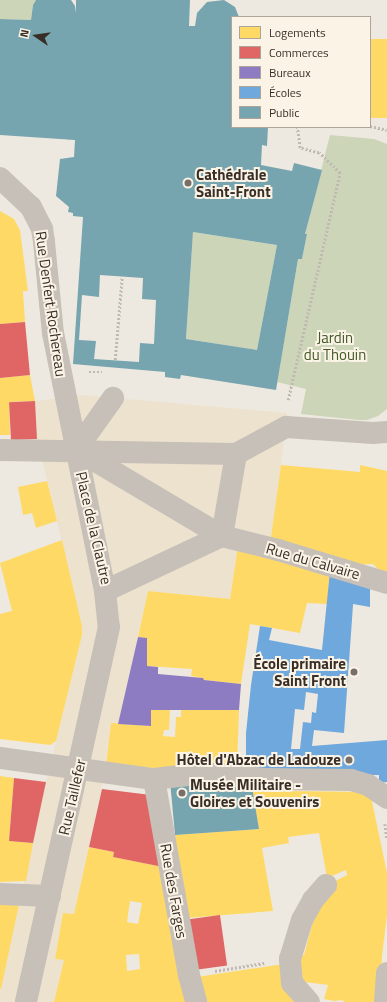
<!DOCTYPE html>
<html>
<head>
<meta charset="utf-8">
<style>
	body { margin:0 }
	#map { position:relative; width:387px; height:1002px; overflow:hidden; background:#eee9e0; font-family:"Titillium Web",sans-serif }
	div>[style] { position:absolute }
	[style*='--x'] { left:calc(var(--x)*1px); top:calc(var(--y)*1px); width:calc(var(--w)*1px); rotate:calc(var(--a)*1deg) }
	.green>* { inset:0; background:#ccd5b8 }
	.plaza>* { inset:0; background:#ede2ce }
	.homes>* { inset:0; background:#ffd966; transform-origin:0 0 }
	.shops>* { inset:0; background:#e06666; transform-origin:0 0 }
	.offices>* { inset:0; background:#8e7cc3 }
	.schools>* { inset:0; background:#6fa8dc }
	.public>* { inset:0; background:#76a5af }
	.path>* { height:2.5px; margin-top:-1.25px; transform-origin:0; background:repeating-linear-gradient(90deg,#bfb9b1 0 2px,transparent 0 4px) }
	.street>* { height:22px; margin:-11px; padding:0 11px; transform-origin:11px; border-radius:11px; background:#c7c0b8 }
	.dots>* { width:11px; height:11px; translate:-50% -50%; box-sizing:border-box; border:2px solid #fbf4e6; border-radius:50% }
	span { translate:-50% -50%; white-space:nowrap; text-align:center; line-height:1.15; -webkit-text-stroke:4px #fbf4e6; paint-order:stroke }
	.poi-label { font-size:15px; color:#382e27; font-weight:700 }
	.left { translate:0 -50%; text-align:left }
	.right { translate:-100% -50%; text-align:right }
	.street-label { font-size:15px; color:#382e27 }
	.park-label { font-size:15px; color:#425928 }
	.legend { position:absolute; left:231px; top:16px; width:140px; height:112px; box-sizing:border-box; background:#fbf4e6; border:1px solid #ada59a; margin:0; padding:5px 7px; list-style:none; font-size:12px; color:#382e27 }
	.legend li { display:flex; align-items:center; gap:8px; height:20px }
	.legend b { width:20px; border:1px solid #ada59a }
	.north { position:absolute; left:16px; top:16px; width:40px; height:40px; -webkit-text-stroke:3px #fbf4e6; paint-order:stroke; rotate:283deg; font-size:11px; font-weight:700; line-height:16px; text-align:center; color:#382e27 }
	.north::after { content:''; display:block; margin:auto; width:14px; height:18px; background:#382e27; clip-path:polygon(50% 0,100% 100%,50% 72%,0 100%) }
</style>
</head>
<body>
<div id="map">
	<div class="green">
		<div style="clip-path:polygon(0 0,36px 0,33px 5px,31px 20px,0 19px)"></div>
		<div style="clip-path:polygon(330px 135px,374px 139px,387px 144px,387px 409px,378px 416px,367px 420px,359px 420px,301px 414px,306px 389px,277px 382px,298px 259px,302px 259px,307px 234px,305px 234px)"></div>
		<div style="clip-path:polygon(193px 232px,277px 245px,257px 350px,186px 339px)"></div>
	</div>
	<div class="plaza">
		<div style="clip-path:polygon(82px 395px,287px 413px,281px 465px,270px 544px,238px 546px,230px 599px,148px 591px,118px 724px,111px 723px,102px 789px,74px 914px,63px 913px,55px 959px,64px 960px,54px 1002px,0 1002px,0 992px,46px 782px,82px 635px,82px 626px,37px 439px,35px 401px)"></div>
	</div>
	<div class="homes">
		<div style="left:387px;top:39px;width:79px;height:19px;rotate:90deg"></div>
		<div style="clip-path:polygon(0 211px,14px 219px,20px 230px,28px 291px,23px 291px,25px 322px,0 324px)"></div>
		<div style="clip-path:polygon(30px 375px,35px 401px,9px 402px,10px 435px,0 435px,0 378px)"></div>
		<div style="clip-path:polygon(281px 465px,360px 472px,360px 465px,387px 471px,387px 574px,382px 573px,373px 564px,356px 565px,270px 544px)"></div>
		<div style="clip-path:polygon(47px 481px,57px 521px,36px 528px,32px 513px,23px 515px,18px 487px)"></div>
		<div style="clip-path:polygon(62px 540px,82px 626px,82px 635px,56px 741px,50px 745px,0 739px,0 614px,12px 611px,0 563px)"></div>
		<div style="clip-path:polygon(238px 546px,330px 571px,327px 604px,307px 603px,300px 633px,250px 624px,241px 684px,204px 680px,203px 678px,191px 676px,192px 669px,147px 666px,147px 638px,138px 637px,148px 591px,230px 599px)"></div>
		<div style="clip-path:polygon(151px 710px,170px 710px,169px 730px,164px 730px,163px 736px,175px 737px,176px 717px,181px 717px,181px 710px,239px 710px,237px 769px,182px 770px,106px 765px,111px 723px,151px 726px)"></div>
		<div style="clip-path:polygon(0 776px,14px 778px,9px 841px,33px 843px,26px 881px,0 882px)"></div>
		<div style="clip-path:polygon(252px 787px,282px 791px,370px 792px,387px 873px,387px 915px,382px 956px,380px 1002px,344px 1002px,343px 1000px,334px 1001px,324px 999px,328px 985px,297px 981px,299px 954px,304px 955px,314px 917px,332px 885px,337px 880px,347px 875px,346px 870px,327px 878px,319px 833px,288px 837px,289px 843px,262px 848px,273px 911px,187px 918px,175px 835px,259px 829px)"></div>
		<div style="clip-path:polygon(evenodd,89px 847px,114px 852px,113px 857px,163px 867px,187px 1002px,54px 1002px,64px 960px,55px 959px,63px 913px,74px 914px,89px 847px,130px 901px,142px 903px,138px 924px,127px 922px,130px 901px,89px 847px,139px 954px,140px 969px,127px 971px,126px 955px,139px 954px)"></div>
		<div style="clip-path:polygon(0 903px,19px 905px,1px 989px,0 989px)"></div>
		<div style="clip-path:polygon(283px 964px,291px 999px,296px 1002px,203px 1002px,197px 977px)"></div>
	</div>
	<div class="shops">
		<div style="clip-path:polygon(25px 322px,30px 375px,0 378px,0 324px)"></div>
		<div style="left:35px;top:401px;width:38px;height:26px;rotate:87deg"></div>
		<div style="clip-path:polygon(14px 778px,46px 782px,33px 843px,9px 841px)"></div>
		<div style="clip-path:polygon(102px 789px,151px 795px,163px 867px,113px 857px,114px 852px,89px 847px)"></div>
		<div style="left:220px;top:915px;width:51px;height:33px;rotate:82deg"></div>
	</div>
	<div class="offices">
		<div style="clip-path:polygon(138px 637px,147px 638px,147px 666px,158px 667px,158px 674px,203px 678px,204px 680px,241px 684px,239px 710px,151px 710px,151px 726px,118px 724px)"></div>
	</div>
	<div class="schools">
		<div style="clip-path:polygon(evenodd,330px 571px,370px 584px,370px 607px,353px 604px,353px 605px,344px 733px,314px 730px,312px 746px,387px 740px,387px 782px,379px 783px,379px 775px,310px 775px,246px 770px,246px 733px,251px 685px,260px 626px,272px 628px,269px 640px,322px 650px,330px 571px,306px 692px,318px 694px,316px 713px,312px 712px,311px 723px,303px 722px,300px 749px,291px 749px,295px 709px,304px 710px,306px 692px)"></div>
	</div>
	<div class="public">
		<div style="clip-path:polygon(evenodd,36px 0,71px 0,75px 6px,76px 13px,76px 0,190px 0,189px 26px,195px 26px,197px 13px,207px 2px,224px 0,235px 7px,239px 17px,232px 17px,232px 127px,268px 127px,267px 146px,262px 145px,261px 165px,292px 171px,294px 163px,322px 170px,305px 234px,307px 234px,302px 259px,298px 259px,276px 390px,181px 375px,180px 379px,165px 377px,165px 372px,73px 364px,83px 217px,73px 216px,73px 213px,68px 212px,69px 207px,56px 196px,60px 159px,74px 157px,75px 140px,0 135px,0 19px,31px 20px,33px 5px,36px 0,193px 232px,277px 245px,257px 350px,186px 339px,193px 232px,36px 0,100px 275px,143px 278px,142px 299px,156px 300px,154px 344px,140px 343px,139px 362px,94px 359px,96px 341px,79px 340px,82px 295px,99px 297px,100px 275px)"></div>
		<div style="clip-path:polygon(170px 781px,252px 787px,259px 829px,175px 835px)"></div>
	</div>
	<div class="path">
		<div style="--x:370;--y:126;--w:17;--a:13"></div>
		<div style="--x:115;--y:360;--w:84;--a:-85.2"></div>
		<div style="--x:89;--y:372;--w:13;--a:0"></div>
		<div style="--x:288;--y:400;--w:233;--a:-77.1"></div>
		<div style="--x:340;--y:173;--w:29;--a:-136"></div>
		<div style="--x:319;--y:153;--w:20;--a:-165"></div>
		<div style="--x:300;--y:148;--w:21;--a:-98"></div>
		<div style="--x:385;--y:824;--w:15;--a:82"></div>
		<div style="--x:215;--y:971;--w:50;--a:-9.3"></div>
	</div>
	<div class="street">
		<div style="--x:0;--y:178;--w:42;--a:43.1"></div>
		<div style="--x:31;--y:207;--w:25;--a:63"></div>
		<div style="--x:42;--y:229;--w:13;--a:81"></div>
		<div style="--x:44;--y:242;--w:91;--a:84.4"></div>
		<div style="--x:53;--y:333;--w:263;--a:78.6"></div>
		<div style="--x:105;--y:591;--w:36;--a:84"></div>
		<div style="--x:109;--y:627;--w:384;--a:102.5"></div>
		<div style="--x:0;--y:450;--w:236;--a:1"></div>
		<div style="--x:236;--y:454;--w:57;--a:-28.4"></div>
		<div style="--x:286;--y:427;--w:87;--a:3.9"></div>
		<div style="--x:373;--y:433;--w:14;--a:-4"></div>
		<div style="--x:76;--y:450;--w:64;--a:-54.6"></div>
		<div style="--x:77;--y:450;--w:169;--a:30.7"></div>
		<div style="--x:222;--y:536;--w:58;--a:14"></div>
		<div style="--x:278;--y:550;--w:114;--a:16.8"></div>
		<div style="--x:105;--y:591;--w:129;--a:-25.2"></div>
		<div style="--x:222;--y:536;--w:83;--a:-80.3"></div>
		<div style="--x:0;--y:758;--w:155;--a:7.8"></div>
		<div style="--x:154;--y:779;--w:51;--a:-6.7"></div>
		<div style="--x:205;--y:773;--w:60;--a:5.7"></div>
		<div style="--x:265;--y:779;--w:86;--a:0.7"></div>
		<div style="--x:351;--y:780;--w:18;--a:16"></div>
		<div style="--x:368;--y:785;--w:23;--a:34"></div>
		<div style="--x:154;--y:779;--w:199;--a:79.9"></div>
		<div style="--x:189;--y:975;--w:28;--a:75"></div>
		<div style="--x:0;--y:894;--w:50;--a:2.3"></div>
		<div style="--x:309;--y:1002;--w:25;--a:-132"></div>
		<div style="--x:292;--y:983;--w:24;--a:-95"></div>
		<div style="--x:290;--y:959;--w:41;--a:-72.9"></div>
		<div style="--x:302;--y:920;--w:23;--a:-61"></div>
		<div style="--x:313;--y:900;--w:20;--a:-49"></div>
		<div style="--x:385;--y:1002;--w:29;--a:-86"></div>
	</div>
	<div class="dots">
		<div style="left:188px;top:183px;background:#786f68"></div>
		<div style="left:354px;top:672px;background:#786f68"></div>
		<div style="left:349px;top:760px;background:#786f68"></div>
		<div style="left:182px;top:793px;background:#786f68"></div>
	</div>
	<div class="poi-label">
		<span class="left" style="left:196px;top:183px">Cathédrale<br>Saint-Front</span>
		<span class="right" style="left:346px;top:672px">École primaire<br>Saint Front</span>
		<span class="right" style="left:341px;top:760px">Hôtel d'Abzac de Ladouze</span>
		<span class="left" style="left:190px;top:793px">Musée Militaire -<br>Gloires et Souvenirs</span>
	</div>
	<div class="street-label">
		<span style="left:51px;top:304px;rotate:82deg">Rue Denfert Rochereau</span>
		<span style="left:94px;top:528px;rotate:77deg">Place de la Clautre</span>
		<span style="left:313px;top:561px;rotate:16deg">Rue du Calvaire</span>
		<span style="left:72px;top:797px;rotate:-77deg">Rue Taillefer</span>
		<span style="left:174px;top:891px;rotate:80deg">Rue des Farges</span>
	</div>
	<div class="park-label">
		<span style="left:335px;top:346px">Jardin<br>du Thouin</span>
	</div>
	<ul class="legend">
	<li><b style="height:11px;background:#ffd966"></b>Logements</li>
	<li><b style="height:11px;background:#e06666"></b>Commerces</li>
	<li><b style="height:11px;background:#8e7cc3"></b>Bureaux</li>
	<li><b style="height:11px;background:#6fa8dc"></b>Écoles</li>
	<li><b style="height:11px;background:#76a5af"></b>Public</li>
	</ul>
	<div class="north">N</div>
</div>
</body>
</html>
